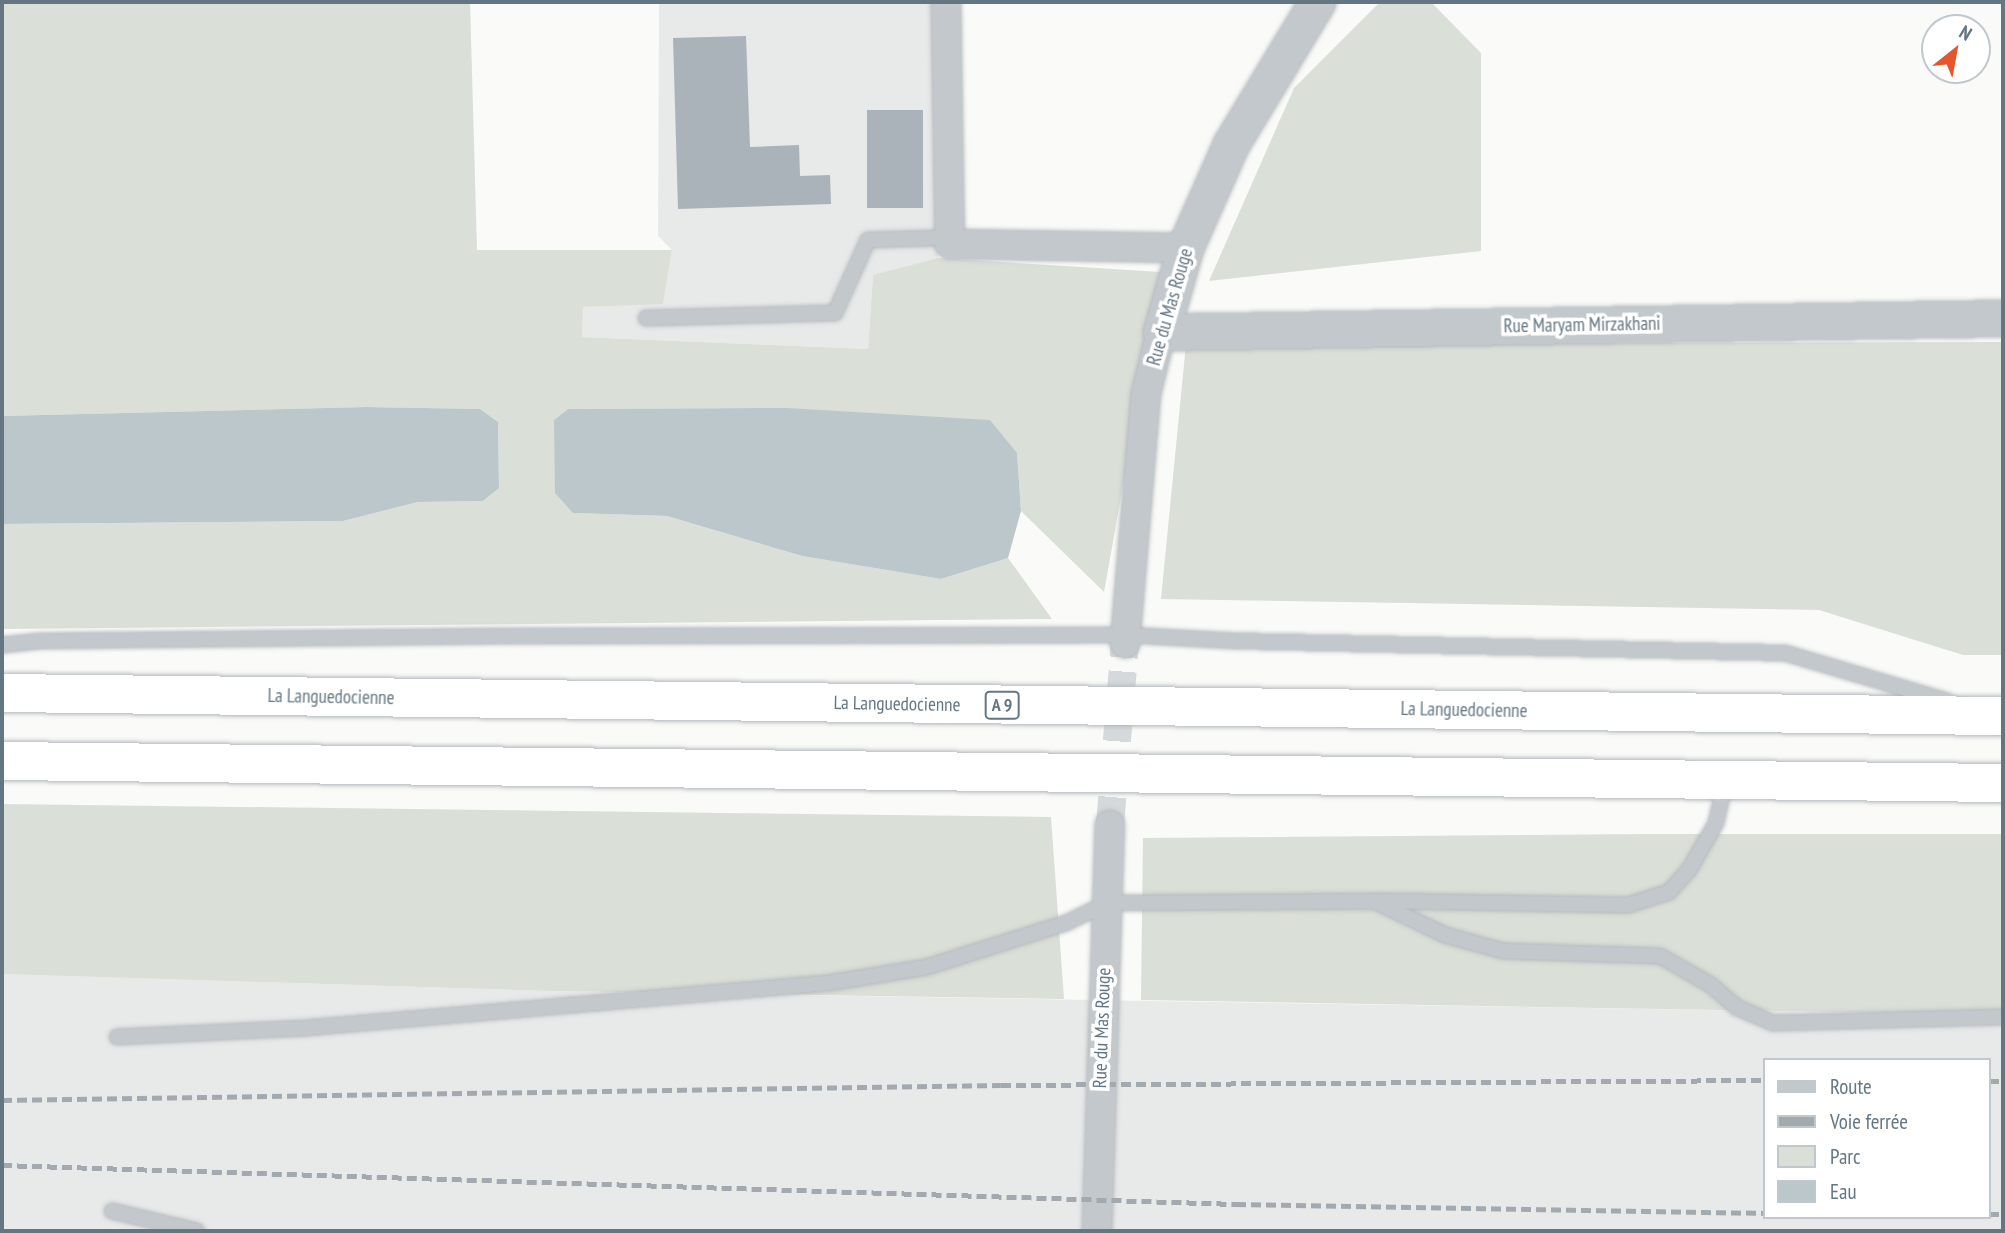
<!DOCTYPE html>
<html>
<head>
<meta charset="utf-8">
<style>
	body { margin:0 }
	#map { position:relative; width:2005px; height:1233px; overflow:hidden; background:#fafaf8; font-family:"PT Sans Narrow",sans-serif }
	div>[style] { position:absolute }
	[style*='--x'] { left:calc(var(--x)*1px); top:calc(var(--y)*1px); width:calc(var(--w)*1px); rotate:calc(var(--a)*1deg) }
	.built>* { inset:0; background:#e8e9e9 }
	.green>* { inset:0; background:#dadfd7 }
	.water>* { inset:0; background:#bbc7cb }
	.building>* { inset:0; background:#aab3b9; transform-origin:0 0 }
	.minor-tunnel>* { height:28px; margin-top:-14px; transform-origin:0; background:repeating-linear-gradient(90deg,#d5d9db 0 28px,transparent 0 42px) }
	.roads { filter:drop-shadow(0 0 2px #b4b9bd) drop-shadow(0 0 2px #b4b9bd) }
	.service>* { height:14px; margin:-7px; padding:0 7px; transform-origin:7px; border-radius:7px; background:#c3c8cc }
	.minor>* { height:28px; margin:-14px; padding:0 14px; transform-origin:14px; border-radius:14px; background:#c3c8cc }
	.tertiary>* { height:35px; margin:-17.5px; padding:0 17.5px; transform-origin:17.5px; border-radius:17.5px; background:#c3c8cc }
	.motorway>* { height:38px; margin:-19px; padding:0 19px; transform-origin:19px; border-radius:19px; background:#fff }
	.rail>* { height:5px; margin-top:-2.5px; transform-origin:0; background:repeating-linear-gradient(90deg,#a2aab0 0 10px,transparent 0 15px) }
	span { translate:-50% -50%; white-space:nowrap; text-align:center; line-height:1.15; -webkit-text-stroke:7px #fff; paint-order:stroke }
	.shield-label span { padding:2px 5px; background:#fff; border:2px solid; border-radius:5px; -webkit-text-stroke-width:0 }
	.shield-label { font-size:18px; color:#657683; font-weight:700 }
	.street-label { font-size:19px; color:#657683 }
	.frame { position:absolute; inset:0; border:4px solid #657683; pointer-events:none }
	.legend { position:absolute; left:1763px; top:1058px; width:228px; height:161px; box-sizing:border-box; background:#fff; border:2px solid #c1c8cd; margin:0; padding:9px 12px; list-style:none; font-size:21px; color:#657683 }
	.legend li { display:flex; align-items:center; gap:14px; height:35px }
	.legend b { width:35px; border:2px solid #c1c8cd }
	.north { position:absolute; left:1921px; top:14px; width:70px; height:70px; box-sizing:border-box; background:#fff; border:2px solid #c1c8cd; border-radius:50%; rotate:31deg; font-size:19px; font-weight:700; line-height:28px; text-align:center; color:#657683 }
	.north::after { content:''; display:block; margin:auto; width:24px; height:32px; background:#e4572e; clip-path:polygon(50% 0,100% 100%,50% 72%,0 100%) }
</style>
</head>
<body>
<div id="map">
	<div class="built">
		<div style="clip-path:polygon(659px 2px,935px 2px,938px 258px,873px 276px,868px 349px,582px 337px,583px 307px,663px 303px,672px 250px,658px 236px)"></div>
		<div style="clip-path:polygon(evenodd,2px 974px,550px 991px,2003px 1015px,2003px 1231px,2px 1231px,2px 974px,1765px 1060px,1989px 1060px,1989px 1217px,1765px 1217px,1765px 1060px)"></div>
	</div>
	<div class="green">
		<div style="clip-path:polygon(2px 2px,470px 2px,477px 250px,672px 250px,663px 304px,583px 307px,582px 337px,868px 349px,873px 275px,938px 258px,1161px 272px,1104px 592px,1021px 511px,1017px 453px,787px 408px,568px 409px,554px 420px,573px 513px,667px 516px,802px 556px,941px 579px,1008px 558px,1052px 619px,2px 629px,2px 524px,343px 521px,418px 502px,483px 501px,499px 488px,498px 422px,480px 409px,366px 407px,2px 416px)"></div>
		<div style="clip-path:polygon(1380px 2px,1431px 2px,1481px 53px,1481px 251px,1209px 281px,1294px 88px)"></div>
		<div style="clip-path:polygon(2003px 342px,2003px 655px,1963px 655px,1819px 610px,1161px 599px,1186px 344px)"></div>
		<div style="clip-path:polygon(2px 804px,1051px 817px,1064px 999px,550px 991px,2px 974px)"></div>
		<div style="clip-path:polygon(1649px 834px,2003px 834px,2003px 1015px,1141px 1000px,1143px 838px)"></div>
	</div>
	<div class="water">
		<div style="clip-path:polygon(366px 407px,480px 409px,498px 422px,499px 488px,483px 501px,418px 502px,343px 521px,2px 524px,2px 416px)"></div>
		<div style="clip-path:polygon(787px 408px,990px 420px,1017px 453px,1021px 511px,1008px 558px,941px 579px,802px 556px,667px 516px,573px 513px,555px 493px,554px 420px,568px 409px)"></div>
	</div>
	<div class="building">
		<div style="clip-path:polygon(746px 36px,750px 147px,799px 145px,800px 176px,830px 175px,831px 204px,678px 209px,673px 38px)"></div>
		<div style="left:867px;top:110px;width:56px;height:98px"></div>
	</div>
	<div class="minor-tunnel">
		<div style="--x:1110;--y:825;--w:183;--a:-85.3"></div>
	</div>
	<div class="roads">
		<div class="service">
			<div style="--x:646;--y:318;--w:189;--a:-1.5"></div>
			<div style="--x:835;--y:313;--w:80;--a:-65.7"></div>
			<div style="--x:868;--y:240;--w:69;--a:-1.7"></div>
			<div style="--x:937;--y:238;--w:14;--a:25"></div>
			<div style="--x:2;--y:645;--w:38;--a:-6"></div>
			<div style="--x:40;--y:641;--w:482;--a:-0.6"></div>
			<div style="--x:522;--y:636;--w:604;--a:-0.09"></div>
			<div style="--x:1126;--y:635;--w:110;--a:3.1"></div>
			<div style="--x:1236;--y:641;--w:549;--a:1.25"></div>
			<div style="--x:1785;--y:653;--w:169;--a:16.5"></div>
			<div style="--x:1379;--y:901;--w:249;--a:0.9"></div>
			<div style="--x:1628;--y:905;--w:43;--a:-17.6"></div>
			<div style="--x:1669;--y:892;--w:30;--a:-48"></div>
			<div style="--x:1689;--y:870;--w:54;--a:-60.1"></div>
			<div style="--x:1716;--y:823;--w:41;--a:-77.3"></div>
			<div style="--x:117;--y:1037;--w:188;--a:-2.7"></div>
			<div style="--x:305;--y:1028;--w:526;--a:-4.91"></div>
			<div style="--x:829;--y:983;--w:99;--a:-9.3"></div>
			<div style="--x:927;--y:967;--w:146;--a:-17.6"></div>
			<div style="--x:1066;--y:923;--w:46;--a:-26"></div>
			<div style="--x:1107;--y:903;--w:267;--a:-0.4"></div>
			<div style="--x:1374;--y:901;--w:79;--a:25.6"></div>
			<div style="--x:1445;--y:935;--w:60;--a:15.4"></div>
			<div style="--x:1503;--y:951;--w:157;--a:1.8"></div>
			<div style="--x:1660;--y:956;--w:59;--a:29.6"></div>
			<div style="--x:1711;--y:985;--w:33;--a:41"></div>
			<div style="--x:1736;--y:1007;--w:40;--a:23.4"></div>
			<div style="--x:1773;--y:1023;--w:230;--a:-1.5"></div>
			<div style="--x:112;--y:1211;--w:87;--a:13.2"></div>
		</div>
		<div class="minor">
			<div style="--x:946;--y:2;--w:242;--a:89.1"></div>
			<div style="--x:950;--y:244;--w:235;--a:1"></div>
			<div style="--x:1125;--y:643;--w:250;--a:-85.2"></div>
			<div style="--x:1146;--y:394;--w:64;--a:-76.4"></div>
			<div style="--x:1097;--y:1231;--w:406;--a:-88.2"></div>
		</div>
		<div class="tertiary">
			<div style="--x:1317;--y:2;--w:166;--a:121.2"></div>
			<div style="--x:1231;--y:144;--w:114;--a:113.9"></div>
			<div style="--x:1185;--y:248;--w:87;--a:105.9"></div>
			<div style="--x:1161;--y:332;--w:842;--a:-0.95"></div>
		</div>
		<div class="motorway">
			<div style="--x:2;--y:693;--w:2001;--a:0.66"></div>
			<div style="--x:2;--y:761;--w:2001;--a:0.63"></div>
		</div>
	</div>
	<div class="rail">
		<div style="--x:1989;--y:1081;--w:14;--a:0"></div>
		<div style="--x:2;--y:1100;--w:999;--a:-0.86"></div>
		<div style="--x:1001;--y:1085;--w:764;--a:-0.37"></div>
		<div style="--x:2;--y:1165;--w:1235;--a:1.81"></div>
		<div style="--x:1236;--y:1204;--w:529;--a:0.97"></div>
		<div style="--x:1989;--y:1214;--w:14;--a:0"></div>
	</div>
	<div class="shield-label">
		<span style="left:1002px;top:705px">A 9</span>
	</div>
	<div class="street-label">
		<span style="left:1170px;top:307px;rotate:-74deg">Rue du Mas Rouge</span>
		<span style="left:1582px;top:325px;rotate:-1deg">Rue Maryam Mirzakhani</span>
		<span style="left:331px;top:697px;rotate:1deg">La Languedocienne</span>
		<span style="left:897px;top:704px;rotate:1deg">La Languedocienne</span>
		<span style="left:1464px;top:710px;rotate:1deg">La Languedocienne</span>
		<span style="left:1102px;top:1028px;rotate:-88deg">Rue du Mas Rouge</span>
	</div>
	<div class="frame"></div>
	<ul class="legend">
	<li><b style="height:9px;background:#c3c8cc"></b>Route</li>
	<li><b style="height:9px;background:#a2aab0"></b>Voie ferrée</li>
	<li><b style="height:19px;background:#dadfd7"></b>Parc</li>
	<li><b style="height:19px;background:#bbc7cb"></b>Eau</li>
	</ul>
	<div class="north">N</div>
</div>
</body>
</html>
